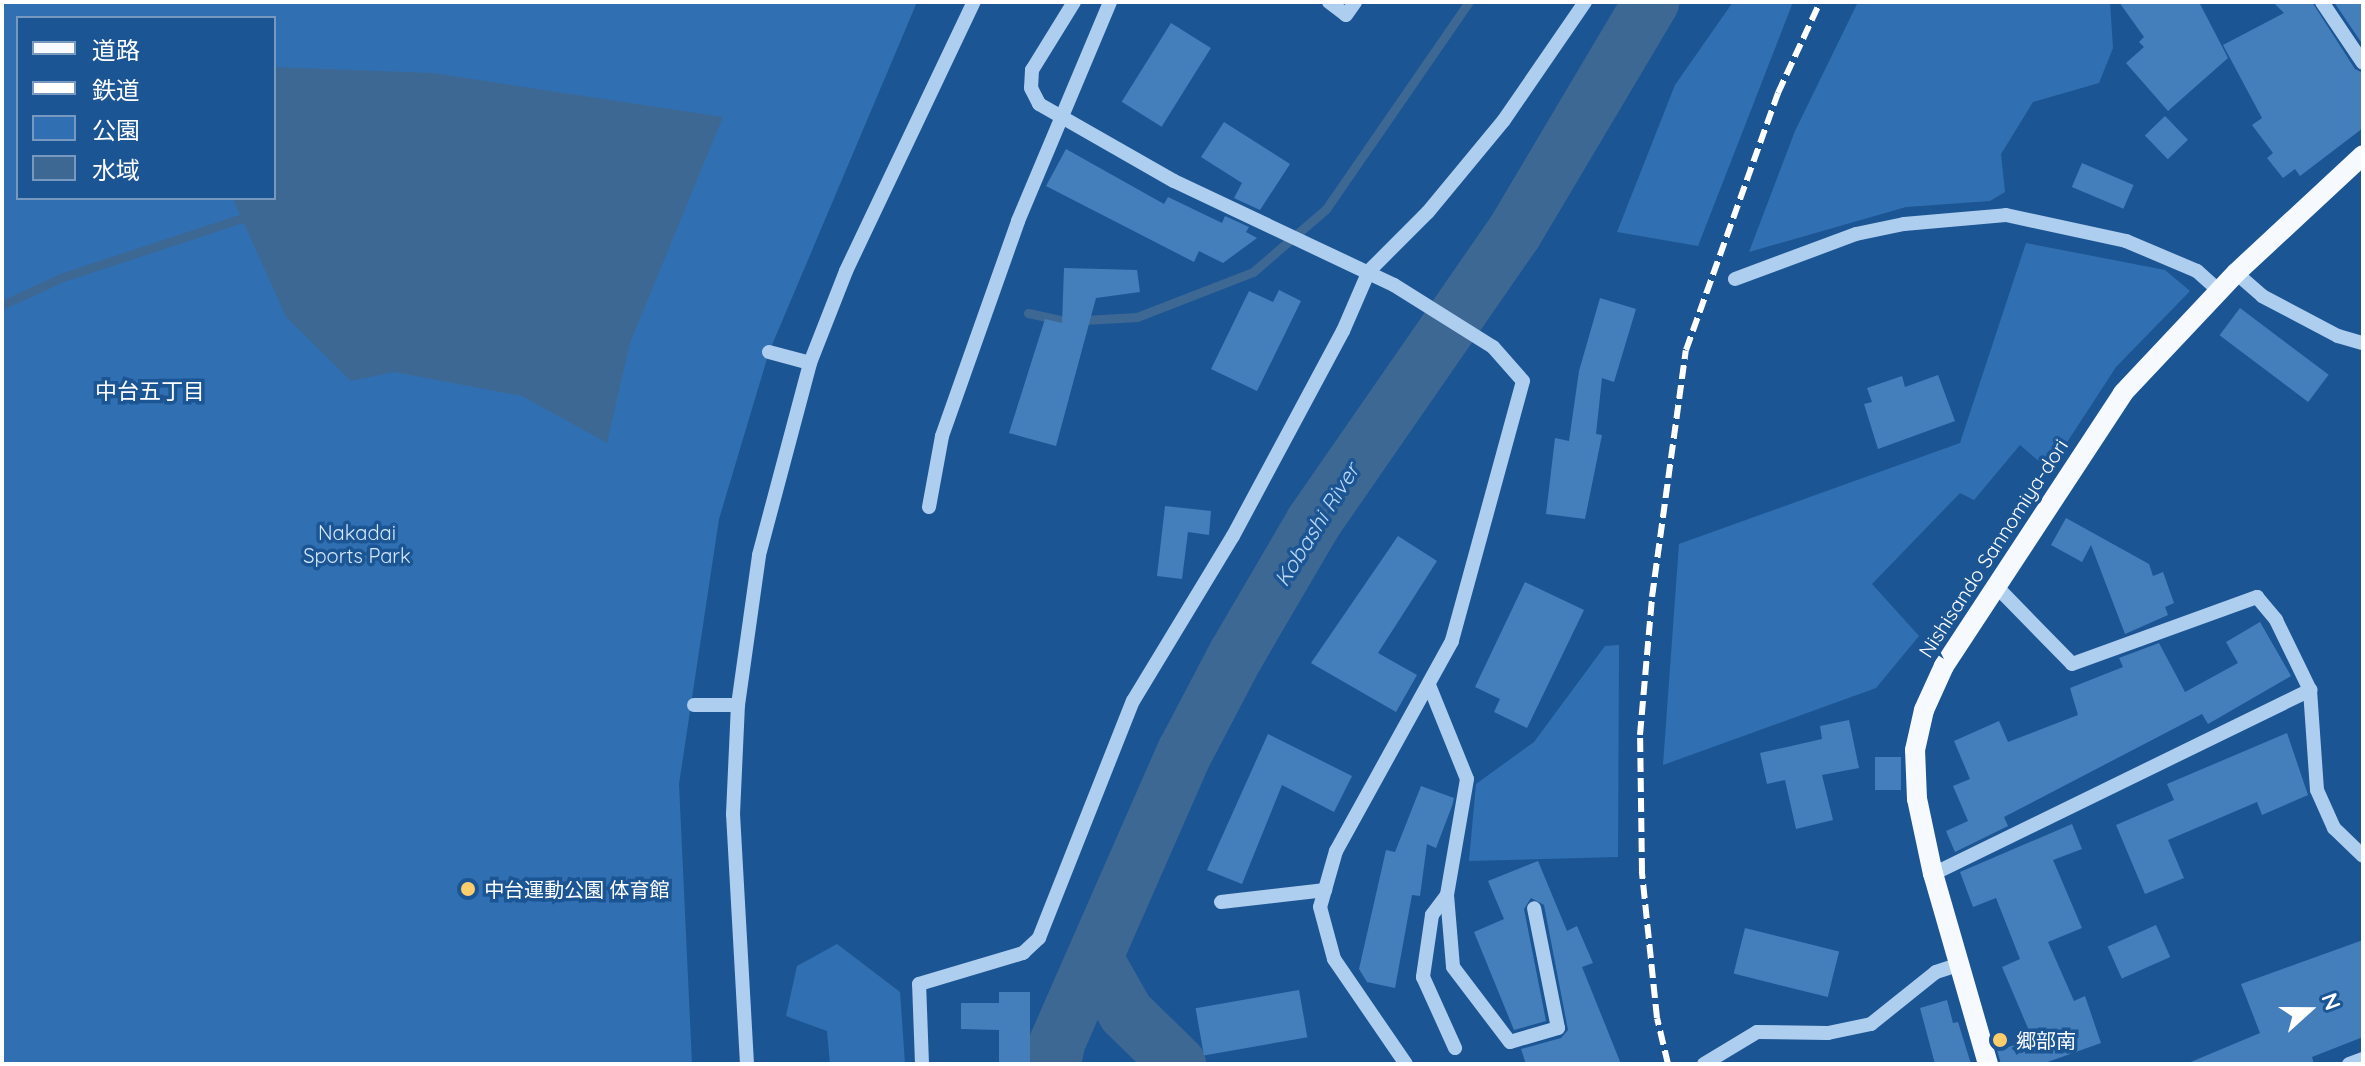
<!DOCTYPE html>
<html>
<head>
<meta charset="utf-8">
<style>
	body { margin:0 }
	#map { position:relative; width:2365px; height:1066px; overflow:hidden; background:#1c5594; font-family:Quicksand,"Noto Sans JP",sans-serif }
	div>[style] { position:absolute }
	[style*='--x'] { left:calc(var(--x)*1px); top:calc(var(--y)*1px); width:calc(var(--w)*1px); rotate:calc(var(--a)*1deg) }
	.green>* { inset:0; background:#3070b2 }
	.water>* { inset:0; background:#3e6894 }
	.stream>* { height:9px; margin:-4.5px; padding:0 4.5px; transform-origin:4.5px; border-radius:4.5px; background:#3e6894 }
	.river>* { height:56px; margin:-28px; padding:0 28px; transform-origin:28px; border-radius:28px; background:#3e6894 }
	.building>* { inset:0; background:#447fbb; transform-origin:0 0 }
	.minor>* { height:14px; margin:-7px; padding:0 7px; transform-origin:7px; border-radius:7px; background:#aeceef }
	.major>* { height:20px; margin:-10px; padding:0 10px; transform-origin:10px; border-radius:10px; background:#f6faff }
	.rail>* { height:6px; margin-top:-3px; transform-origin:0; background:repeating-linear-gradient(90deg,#fff 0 14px,transparent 0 20px) }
	.dots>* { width:22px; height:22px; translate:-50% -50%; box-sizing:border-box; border:4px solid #1c5594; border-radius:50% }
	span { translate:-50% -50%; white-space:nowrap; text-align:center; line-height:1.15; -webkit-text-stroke:7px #1c5594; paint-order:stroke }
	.park-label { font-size:20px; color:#d4e7fb }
	.street-label { font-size:20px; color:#fff }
	.poi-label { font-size:20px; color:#fff }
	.left { translate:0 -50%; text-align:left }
	.neighbourhood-label { font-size:22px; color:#fff }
	.water-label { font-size:22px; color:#bad8f6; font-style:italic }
	.frame { position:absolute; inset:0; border:4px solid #fff; pointer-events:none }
	.legend { position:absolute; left:16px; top:16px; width:260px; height:184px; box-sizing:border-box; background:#1c5594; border:2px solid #7799bf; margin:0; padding:10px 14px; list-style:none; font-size:24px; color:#fff }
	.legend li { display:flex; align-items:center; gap:16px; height:40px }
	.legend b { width:40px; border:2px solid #7799bf }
	.north { position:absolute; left:2269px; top:970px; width:80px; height:80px; -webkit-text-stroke:6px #1c5594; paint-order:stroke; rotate:69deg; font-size:22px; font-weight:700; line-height:32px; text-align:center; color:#fff }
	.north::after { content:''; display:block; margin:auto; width:28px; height:36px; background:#fff; clip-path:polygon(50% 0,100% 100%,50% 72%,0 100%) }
</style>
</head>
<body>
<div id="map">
	<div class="green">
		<div style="clip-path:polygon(evenodd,2px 2px,917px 2px,769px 352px,719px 519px,679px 784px,692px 1064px,2px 1064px,2px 2px,18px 18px,274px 18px,274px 198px,18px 198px,18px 18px)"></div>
		<div style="clip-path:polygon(1733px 2px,1793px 2px,1698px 246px,1617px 232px,1675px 85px)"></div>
		<div style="clip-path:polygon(1858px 2px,2110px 2px,2113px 48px,2099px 83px,2033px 102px,2001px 154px,2005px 192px,1990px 201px,1906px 207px,1749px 252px,1795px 131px)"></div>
		<div style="clip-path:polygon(2026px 243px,2165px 270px,2190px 291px,2116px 367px,2049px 470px,2020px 445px,1974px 500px,1960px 493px,1872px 584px,1919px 636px,1876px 688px,1663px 765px,1679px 544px,1960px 443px)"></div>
		<div style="clip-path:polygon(1619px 645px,1618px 857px,1469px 861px,1476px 784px,1534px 742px,1605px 646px)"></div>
		<div style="clip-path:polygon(837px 944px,900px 992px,905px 1064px,830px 1064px,827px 1031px,786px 1016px,797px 966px)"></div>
	</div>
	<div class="water">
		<div style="clip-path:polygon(274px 67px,433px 73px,723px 117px,630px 343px,607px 443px,522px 396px,394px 372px,351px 381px,286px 317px,233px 199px,274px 198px)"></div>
	</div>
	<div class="stream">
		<div style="--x:2;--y:305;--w:67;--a:-24.7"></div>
		<div style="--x:63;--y:277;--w:188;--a:-18.2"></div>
		<div style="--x:1028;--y:313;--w:40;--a:12"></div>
		<div style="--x:1067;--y:321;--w:70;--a:-3.3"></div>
		<div style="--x:1137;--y:317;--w:124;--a:-21.2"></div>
		<div style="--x:1253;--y:272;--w:96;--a:-40.8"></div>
		<div style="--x:1326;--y:209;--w:252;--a:-55.4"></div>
	</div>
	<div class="river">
		<div style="--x:1096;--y:960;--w:61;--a:60.5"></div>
		<div style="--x:1126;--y:1013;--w:73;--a:44.4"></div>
		<div style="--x:1053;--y:1064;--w:21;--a:-79"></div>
		<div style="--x:1057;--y:1043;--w:318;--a:-66.3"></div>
		<div style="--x:1185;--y:752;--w:110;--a:-62.3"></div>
		<div style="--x:1236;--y:655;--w:153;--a:-59.7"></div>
		<div style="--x:1313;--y:523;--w:353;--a:-55.3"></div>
		<div style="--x:1514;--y:233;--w:269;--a:-59.3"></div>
	</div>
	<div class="building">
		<div style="clip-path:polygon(2119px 2px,2199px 2px,2228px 58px,2168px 111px,2126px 63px,2144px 47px,2139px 42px,2144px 37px)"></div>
		<div style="clip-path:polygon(2273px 2px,2312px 2px,2355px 69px,2363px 73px,2363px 128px,2300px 176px,2295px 169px,2283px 178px,2267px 158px,2273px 153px,2252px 125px,2262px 118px,2223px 45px,2284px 13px)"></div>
		<div style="clip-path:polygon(2334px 2px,2363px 2px,2363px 45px)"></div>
		<div style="left:1171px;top:23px;width:47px;height:93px;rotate:32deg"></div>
		<div style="left:2165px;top:116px;width:33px;height:28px;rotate:46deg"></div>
		<div style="clip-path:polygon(1224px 122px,1290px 164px,1260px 210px,1234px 198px,1242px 183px,1201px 157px)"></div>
		<div style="clip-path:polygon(1066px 149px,1164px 204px,1168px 197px,1222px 223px,1225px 216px,1249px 227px,1246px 232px,1257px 238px,1223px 263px,1199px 251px,1194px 262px,1046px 186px)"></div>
		<div style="left:2082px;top:163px;width:56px;height:26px;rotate:23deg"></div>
		<div style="clip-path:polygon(1064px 268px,1137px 270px,1140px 292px,1096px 298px,1056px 446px,1009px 433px,1045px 319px,1062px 323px)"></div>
		<div style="clip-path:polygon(1279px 290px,1301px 301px,1257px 391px,1211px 369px,1249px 291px,1273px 302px)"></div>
		<div style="clip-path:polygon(1600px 298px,1636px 309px,1614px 382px,1602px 378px,1596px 434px,1602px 435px,1585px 519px,1546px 514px,1555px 438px,1569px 441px,1579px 371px)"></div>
		<div style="left:2240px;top:308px;width:111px;height:34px;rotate:37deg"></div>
		<div style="clip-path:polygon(1938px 375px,1955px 421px,1878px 449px,1864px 404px,1872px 402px,1867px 388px,1902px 376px,1905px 387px)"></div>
		<div style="clip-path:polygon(1165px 506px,1211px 511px,1209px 535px,1188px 532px,1182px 579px,1157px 576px)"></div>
		<div style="clip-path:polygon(2066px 518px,2149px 564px,2153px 576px,2163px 572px,2174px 603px,2165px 607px,2168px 615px,2125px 634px,2091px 545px,2082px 562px,2051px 545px)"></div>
		<div style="clip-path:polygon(1398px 536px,1437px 561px,1378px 653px,1417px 675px,1396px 712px,1311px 663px)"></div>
		<div style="clip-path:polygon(1525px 582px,1584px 610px,1527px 728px,1494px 712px,1500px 699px,1475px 687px)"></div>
		<div style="clip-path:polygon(2260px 622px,2291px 676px,2208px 724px,2202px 714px,2004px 817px,2008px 826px,1955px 852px,1946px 831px,1968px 821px,1953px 786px,1970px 779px,1954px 741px,1999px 721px,2008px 742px,2078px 715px,2070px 688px,2123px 667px,2119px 658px,2159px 643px,2185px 692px,2238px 663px,2226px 642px)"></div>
		<div style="clip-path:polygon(1849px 720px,1859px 768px,1822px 775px,1833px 820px,1796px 829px,1785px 780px,1767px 784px,1760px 753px,1822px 739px,1820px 726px)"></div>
		<div style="clip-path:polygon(2287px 733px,2308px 795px,2262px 815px,2257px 802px,2168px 840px,2184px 878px,2145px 894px,2116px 825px,2174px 800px,2167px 784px)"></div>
		<div style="clip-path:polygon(1268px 734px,1352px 776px,1334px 812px,1282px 785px,1242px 884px,1207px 870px)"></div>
		<div style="left:1875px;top:757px;width:26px;height:33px"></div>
		<div style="clip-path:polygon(1421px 786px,1454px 798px,1452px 806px,1436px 848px,1427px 844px,1420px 896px,1412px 895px,1395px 988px,1367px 982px,1359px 969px,1386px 850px,1395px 852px)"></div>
		<div style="clip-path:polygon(2072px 824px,2082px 849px,2053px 860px,2082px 928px,2048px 942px,2074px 1001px,2085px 996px,2101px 1043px,2042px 1064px,2001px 1064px,1997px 1050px,2033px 1040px,2002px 967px,2020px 959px,1996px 898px,1973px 907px,1960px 872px)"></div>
		<div style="clip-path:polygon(1538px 861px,1567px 931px,1577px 926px,1593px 963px,1582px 967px,1621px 1064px,1526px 1064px,1521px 1049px,1561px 1038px,1568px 1030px,1544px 905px,1531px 898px,1524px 909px,1546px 1021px,1514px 1030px,1474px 932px,1504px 919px,1488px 881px)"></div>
		<div style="left:2156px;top:925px;width:35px;height:53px;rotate:66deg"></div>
		<div style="left:1745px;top:928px;width:97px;height:47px;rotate:14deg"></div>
		<div style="clip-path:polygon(2363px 940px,2363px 1037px,2312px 1057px,2314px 1064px,2186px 1064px,2260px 1033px,2241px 984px)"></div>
		<div style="left:1299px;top:990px;width:48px;height:105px;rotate:80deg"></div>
		<div style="clip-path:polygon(999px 992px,1030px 992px,1030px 1064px,999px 1064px,999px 1030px,961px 1029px,961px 1003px,999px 1003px)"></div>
		<div style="clip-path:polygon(1947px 1000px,1953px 1023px,1958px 1022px,1971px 1064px,1935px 1064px,1920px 1008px)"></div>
	</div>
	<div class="minor">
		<div style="--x:1074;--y:2;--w:80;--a:121.7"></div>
		<div style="--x:1032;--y:70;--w:18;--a:93"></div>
		<div style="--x:1031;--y:88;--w:18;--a:63"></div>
		<div style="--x:1039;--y:104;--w:155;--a:29.7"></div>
		<div style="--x:1174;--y:181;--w:243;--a:25.3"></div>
		<div style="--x:1394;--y:285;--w:117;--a:32.1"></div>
		<div style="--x:1493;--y:347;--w:45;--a:48.6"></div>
		<div style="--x:1523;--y:381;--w:270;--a:105.3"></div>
		<div style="--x:1452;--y:641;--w:240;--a:118.9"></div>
		<div style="--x:1336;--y:851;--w:58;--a:105.9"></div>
		<div style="--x:1320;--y:907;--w:54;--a:74.9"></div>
		<div style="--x:1334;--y:959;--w:127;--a:55.6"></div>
		<div style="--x:1329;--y:2;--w:21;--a:37"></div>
		<div style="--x:1346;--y:15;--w:16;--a:-55"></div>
		<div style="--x:2322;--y:2;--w:73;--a:56.1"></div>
		<div style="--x:2236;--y:273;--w:35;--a:41"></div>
		<div style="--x:2262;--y:296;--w:86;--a:27.8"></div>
		<div style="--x:2338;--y:336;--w:26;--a:16"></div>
		<div style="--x:1735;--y:279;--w:129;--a:-20.4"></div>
		<div style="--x:1856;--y:234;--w:49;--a:-11.8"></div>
		<div style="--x:1904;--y:224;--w:102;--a:-5"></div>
		<div style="--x:2006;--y:215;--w:123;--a:12.2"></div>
		<div style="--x:2126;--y:241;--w:77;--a:22.9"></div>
		<div style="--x:2197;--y:271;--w:30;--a:42"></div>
		<div style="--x:769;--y:352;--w:42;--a:15"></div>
		<div style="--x:929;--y:507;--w:72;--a:-79.6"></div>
		<div style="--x:942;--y:436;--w:228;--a:-70.5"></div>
		<div style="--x:1018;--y:221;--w:238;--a:-67.2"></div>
		<div style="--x:1995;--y:585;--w:110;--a:45.7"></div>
		<div style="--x:2072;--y:664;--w:197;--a:-19.9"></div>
		<div style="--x:2257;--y:597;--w:30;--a:50"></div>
		<div style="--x:2276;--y:620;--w:78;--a:64.1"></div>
		<div style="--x:2310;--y:690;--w:100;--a:86"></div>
		<div style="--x:2317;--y:790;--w:42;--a:65.9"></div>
		<div style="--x:2334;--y:828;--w:40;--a:44"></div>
		<div style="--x:1429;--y:685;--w:101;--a:68"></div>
		<div style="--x:1467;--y:779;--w:118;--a:99.8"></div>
		<div style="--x:1447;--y:895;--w:72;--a:85.2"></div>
		<div style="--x:1453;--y:967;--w:94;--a:52.8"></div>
		<div style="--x:1510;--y:1042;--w:50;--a:-16.3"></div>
		<div style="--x:1558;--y:1028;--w:122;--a:-101.3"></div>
		<div style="--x:694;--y:705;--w:44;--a:0"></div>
		<div style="--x:1933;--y:874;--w:420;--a:-26"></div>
		<div style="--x:1447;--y:895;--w:25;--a:127"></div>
		<div style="--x:1432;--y:915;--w:63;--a:98.3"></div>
		<div style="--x:1423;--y:977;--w:78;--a:65.7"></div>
		<div style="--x:1221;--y:902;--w:105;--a:-6.6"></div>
		<div style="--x:747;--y:1064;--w:250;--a:-93.2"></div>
		<div style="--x:733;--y:814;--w:109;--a:-87.4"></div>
		<div style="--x:738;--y:705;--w:151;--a:-82"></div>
		<div style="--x:759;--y:555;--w:199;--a:-75.1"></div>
		<div style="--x:810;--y:363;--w:99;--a:-68.6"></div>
		<div style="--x:846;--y:271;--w:298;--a:-64.6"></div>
		<div style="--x:922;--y:1064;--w:80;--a:-92.1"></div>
		<div style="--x:919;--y:984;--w:109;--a:-16.6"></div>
		<div style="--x:1023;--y:953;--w:22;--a:-43"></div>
		<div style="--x:1039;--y:938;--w:255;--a:-68.4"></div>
		<div style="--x:1133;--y:701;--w:193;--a:-58.8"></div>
		<div style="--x:1233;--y:536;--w:233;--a:-61.8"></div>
		<div style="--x:1343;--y:331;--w:65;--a:-66.6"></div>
		<div style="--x:1369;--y:271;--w:83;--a:-45"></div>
		<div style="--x:1428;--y:212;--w:119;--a:-50.4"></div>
		<div style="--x:1504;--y:120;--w:143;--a:-55.5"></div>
		<div style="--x:1704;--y:1064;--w:62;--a:-31.1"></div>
		<div style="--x:1757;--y:1032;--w:71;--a:0.8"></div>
		<div style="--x:1828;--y:1033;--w:44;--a:-11.8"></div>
		<div style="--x:1871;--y:1024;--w:83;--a:-38.7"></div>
		<div style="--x:1936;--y:972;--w:25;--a:-18"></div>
		<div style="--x:2349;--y:1064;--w:15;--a:-20"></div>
	</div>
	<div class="major">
		<div style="--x:1988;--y:1064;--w:198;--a:-106.1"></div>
		<div style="--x:1933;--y:874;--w:77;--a:-102"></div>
		<div style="--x:1917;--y:799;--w:49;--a:-92.3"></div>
		<div style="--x:1915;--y:750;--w:41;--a:-77.3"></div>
		<div style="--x:1924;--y:710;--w:48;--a:-65.6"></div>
		<div style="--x:1944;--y:666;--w:326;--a:-56.7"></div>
		<div style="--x:2123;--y:393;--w:165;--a:-46.7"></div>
		<div style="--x:2236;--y:273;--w:173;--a:-42.9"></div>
	</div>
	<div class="rail">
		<div style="--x:1668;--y:1064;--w:47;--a:-103.4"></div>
		<div style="--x:1657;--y:1018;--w:147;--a:-95.9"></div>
		<div style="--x:1642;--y:872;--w:137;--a:-90.8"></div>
		<div style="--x:1640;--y:735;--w:139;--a:-85"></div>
		<div style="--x:1652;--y:597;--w:249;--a:-82.2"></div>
		<div style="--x:1686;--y:350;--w:273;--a:-70.3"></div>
		<div style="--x:1778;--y:93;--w:100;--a:-65.2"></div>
	</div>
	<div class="dots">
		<div style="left:468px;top:889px;background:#ffce6c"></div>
		<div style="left:2000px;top:1040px;background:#ffce6c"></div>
	</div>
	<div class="park-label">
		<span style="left:357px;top:544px">Nakadai<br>Sports Park</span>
	</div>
	<div class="street-label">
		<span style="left:1993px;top:548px;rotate:-57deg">Nishisando Sannomiya-dori</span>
	</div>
	<div class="poi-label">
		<span class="left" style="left:484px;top:889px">中台運動公園 体育館</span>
		<span class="left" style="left:2016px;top:1040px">郷部南</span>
	</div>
	<div class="neighbourhood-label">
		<span style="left:150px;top:392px">中台五丁目</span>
	</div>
	<div class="water-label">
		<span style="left:1317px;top:525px;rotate:-58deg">Kobashi River</span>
	</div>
	<div class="frame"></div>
	<ul class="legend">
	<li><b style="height:10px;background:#f6faff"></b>道路</li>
	<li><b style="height:10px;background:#fff"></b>鉄道</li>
	<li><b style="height:22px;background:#3070b2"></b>公園</li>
	<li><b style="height:22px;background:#3e6894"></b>水域</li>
	</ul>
	<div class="north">N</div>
</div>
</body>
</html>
